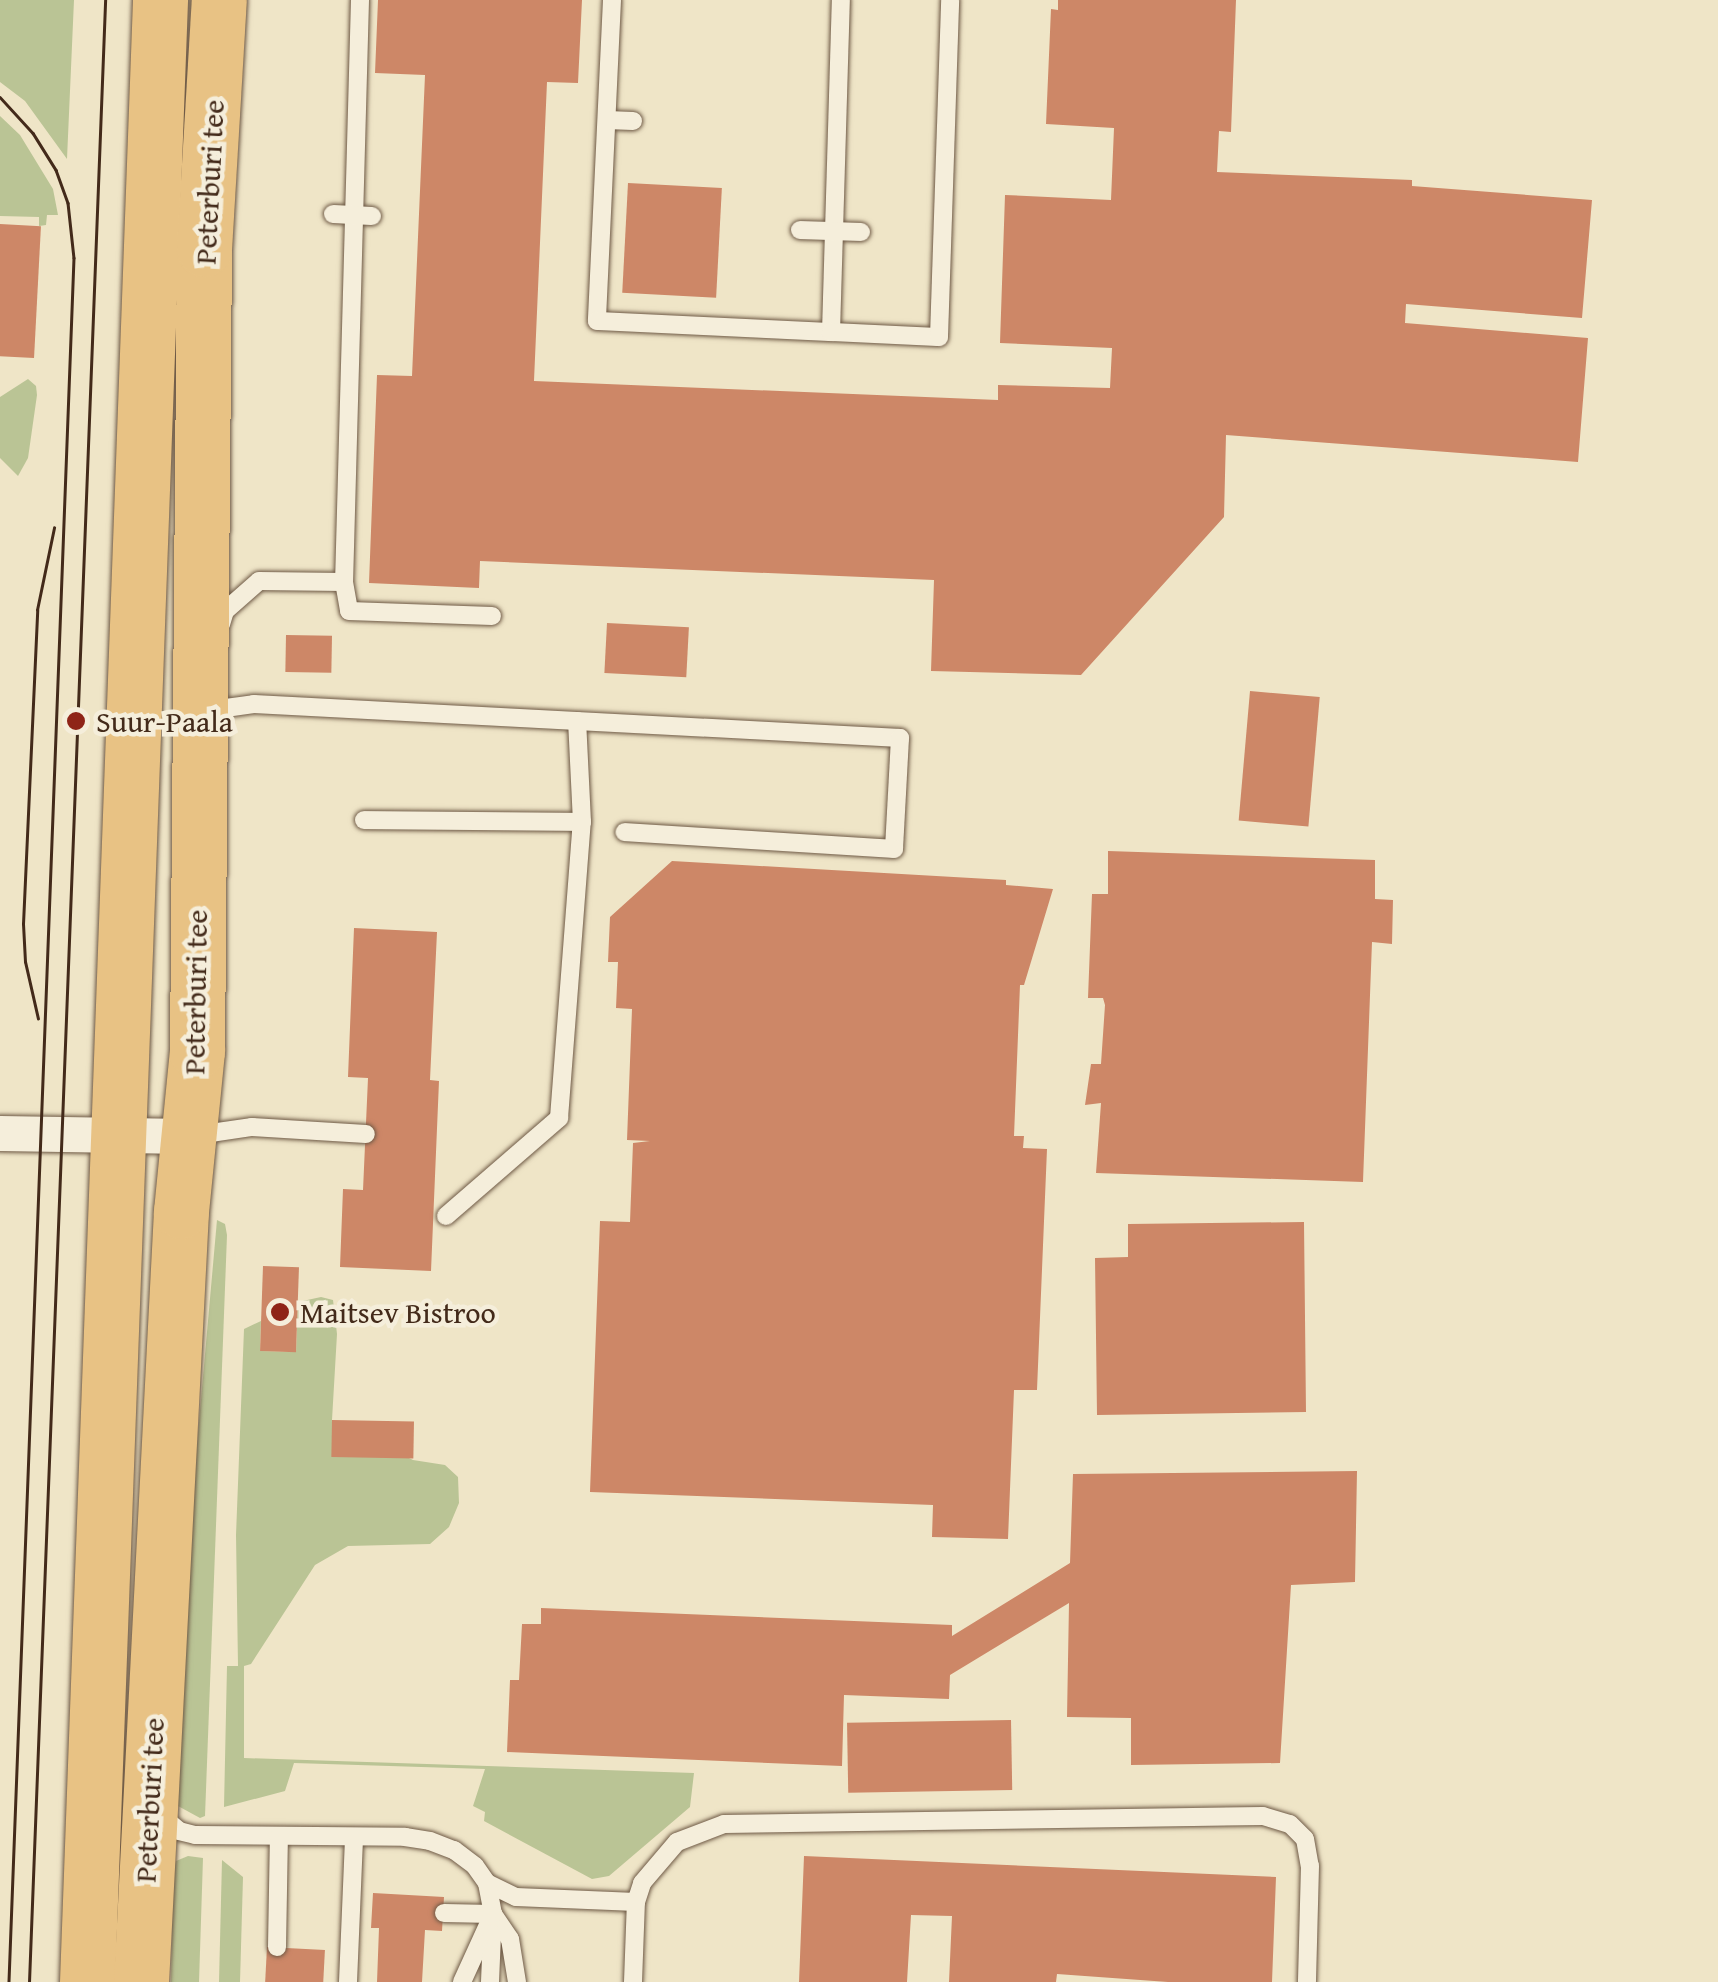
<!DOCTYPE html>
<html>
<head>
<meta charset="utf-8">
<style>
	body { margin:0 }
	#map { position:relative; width:1718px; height:1982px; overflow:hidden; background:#efe5c7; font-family:"Gentium Book Plus",serif }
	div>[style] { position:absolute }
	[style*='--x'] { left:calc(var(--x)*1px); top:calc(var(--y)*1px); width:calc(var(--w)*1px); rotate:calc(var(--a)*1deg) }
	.green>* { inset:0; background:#bac495 }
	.building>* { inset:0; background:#cd8767; transform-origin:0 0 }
	.roads { filter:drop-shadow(0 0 2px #6e5945) drop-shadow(0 0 2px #6e5945) }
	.service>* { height:18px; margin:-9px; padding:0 9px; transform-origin:9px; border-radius:9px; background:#f5eedb }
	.minor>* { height:35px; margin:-17.5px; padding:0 17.5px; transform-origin:17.5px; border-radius:17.5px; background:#f5eedb }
	.trunk>* { height:55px; margin:-27.5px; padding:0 27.5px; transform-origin:27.5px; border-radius:27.5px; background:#e8c284 }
	.tram>* { height:2.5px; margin:-1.25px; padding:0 1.25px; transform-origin:1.25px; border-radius:1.25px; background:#432a1a }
	.dots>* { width:28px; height:28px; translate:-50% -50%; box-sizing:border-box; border:5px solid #f5eedb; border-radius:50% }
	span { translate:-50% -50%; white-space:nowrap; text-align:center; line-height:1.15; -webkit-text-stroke:9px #f5eedb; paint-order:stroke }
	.street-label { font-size:30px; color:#432a1a }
	.poi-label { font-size:30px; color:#432a1a }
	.left { translate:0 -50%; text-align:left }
</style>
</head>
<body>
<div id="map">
	<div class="green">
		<div style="clip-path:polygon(0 0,74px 0,67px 159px,25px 101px,0 82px)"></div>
		<div style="clip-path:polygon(0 116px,20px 135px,53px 189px,58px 215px,47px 215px,46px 225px,39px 226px,39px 217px,0 216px)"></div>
		<div style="clip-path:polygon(28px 379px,36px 386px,37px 395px,28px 458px,18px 476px,0 458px,0 397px)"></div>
		<div style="clip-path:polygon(217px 1220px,225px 1224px,227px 1235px,205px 1816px,200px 1818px,178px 1806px,177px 1669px)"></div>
		<div style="clip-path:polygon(321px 1297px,333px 1300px,337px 1334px,332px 1420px,413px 1460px,445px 1465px,458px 1477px,459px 1503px,449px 1527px,430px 1544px,348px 1546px,315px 1565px,251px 1664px,244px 1666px,244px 1758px,694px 1773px,690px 1807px,609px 1876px,592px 1879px,484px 1821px,485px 1812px,473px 1806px,485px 1769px,294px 1763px,285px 1791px,224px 1807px,227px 1666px,238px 1666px,236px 1535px,244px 1329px,261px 1321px,260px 1351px,296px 1352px,298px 1302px)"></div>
		<div style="clip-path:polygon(188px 1856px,203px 1858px,199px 1982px,171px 1982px,173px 1868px,176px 1861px)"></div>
		<div style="clip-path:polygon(222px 1860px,243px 1877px,240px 1982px,219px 1982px)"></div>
	</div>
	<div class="building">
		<div style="clip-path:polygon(378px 0,582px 0,578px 83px,547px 82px,534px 381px,998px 400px,998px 385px,1110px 388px,1112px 348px,1000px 343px,1005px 195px,1111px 200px,1114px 128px,1046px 124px,1051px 9px,1058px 10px,1058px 0,1236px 0,1231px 132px,1219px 131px,1217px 172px,1412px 180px,1412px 186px,1592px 200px,1582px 318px,1406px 304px,1405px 323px,1588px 338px,1578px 462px,1226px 435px,1224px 517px,1081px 675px,931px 671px,934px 580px,480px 561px,479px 588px,369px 583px,377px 375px,412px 376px,425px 75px,375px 73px)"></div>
		<div style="left:628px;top:183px;width:94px;height:110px;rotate:3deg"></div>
		<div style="left:0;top:224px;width:41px;height:132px;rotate:3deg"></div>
		<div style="left:607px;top:623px;width:82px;height:50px;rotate:3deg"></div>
		<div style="left:286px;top:635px;width:46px;height:37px;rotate:1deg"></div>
		<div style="left:1250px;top:691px;width:70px;height:130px;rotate:5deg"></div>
		<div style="clip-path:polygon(1108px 851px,1375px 860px,1375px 899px,1393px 900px,1392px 944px,1372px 942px,1363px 1182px,1096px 1173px,1101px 1103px,1085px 1105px,1091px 1064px,1101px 1064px,1105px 1005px,1103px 998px,1088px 998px,1092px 894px,1108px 894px)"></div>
		<div style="clip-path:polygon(672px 861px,1006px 880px,1006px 885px,1053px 889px,1024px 985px,1020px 985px,1014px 1136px,1024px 1136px,1023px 1148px,1047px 1149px,1037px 1390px,1014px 1390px,1008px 1539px,932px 1537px,933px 1505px,590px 1492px,600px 1221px,630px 1222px,633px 1143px,650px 1141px,627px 1140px,632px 1009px,616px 1008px,618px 962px,608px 962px,610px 917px)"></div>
		<div style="clip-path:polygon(354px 928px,437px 932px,430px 1080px,439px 1081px,431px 1271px,340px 1267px,343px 1189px,363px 1190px,368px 1078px,348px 1077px)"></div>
		<div style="clip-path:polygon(1304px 1222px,1306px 1412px,1097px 1415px,1095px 1258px,1128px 1257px,1128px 1224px)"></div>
		<div style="left:263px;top:1266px;width:36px;height:85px;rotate:2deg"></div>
		<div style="left:332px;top:1420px;width:82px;height:37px;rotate:1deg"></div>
		<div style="clip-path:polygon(1357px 1471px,1355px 1582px,1291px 1585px,1280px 1763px,1131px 1765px,1131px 1718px,1067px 1717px,1069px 1603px,950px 1675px,949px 1699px,844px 1695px,842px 1766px,507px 1752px,510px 1680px,519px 1680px,522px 1624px,541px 1624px,541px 1608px,952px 1625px,952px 1636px,1070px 1563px,1073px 1474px)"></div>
		<div style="left:1011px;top:1720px;width:70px;height:164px;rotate:89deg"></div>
		<div style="clip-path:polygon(804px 1856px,1276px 1877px,1272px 1982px,1168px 1982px,1057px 1974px,1056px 1982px,949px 1982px,952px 1916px,911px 1915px,907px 1982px,799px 1982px)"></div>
		<div style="clip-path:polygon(373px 1893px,444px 1897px,442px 1931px,425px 1930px,422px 1982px,377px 1982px,379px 1928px,371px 1928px)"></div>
		<div style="left:267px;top:1947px;width:58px;height:35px;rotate:3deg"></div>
	</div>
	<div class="roads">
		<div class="service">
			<div style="--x:360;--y:0;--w:582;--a:91.57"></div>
			<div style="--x:344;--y:582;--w:29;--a:80"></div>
			<div style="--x:349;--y:611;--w:143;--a:2"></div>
			<div style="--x:612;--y:0;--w:321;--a:92.7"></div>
			<div style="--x:597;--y:321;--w:234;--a:2.7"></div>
			<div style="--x:831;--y:332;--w:332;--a:-88.3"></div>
			<div style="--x:607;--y:120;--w:26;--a:2"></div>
			<div style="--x:333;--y:214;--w:39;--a:3"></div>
			<div style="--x:800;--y:230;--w:61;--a:1.9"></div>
			<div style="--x:831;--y:332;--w:108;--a:2.7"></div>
			<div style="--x:939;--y:337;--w:337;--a:-88.1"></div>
			<div style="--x:221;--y:624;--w:14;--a:-73"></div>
			<div style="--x:225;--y:611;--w:45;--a:-41.4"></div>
			<div style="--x:259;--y:581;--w:85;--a:0.7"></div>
			<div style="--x:204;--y:711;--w:50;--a:-8"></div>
			<div style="--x:254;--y:704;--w:647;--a:3.01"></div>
			<div style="--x:900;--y:738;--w:111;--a:93.1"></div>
			<div style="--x:894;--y:849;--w:270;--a:-176.4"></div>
			<div style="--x:364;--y:820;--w:218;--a:0.5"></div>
			<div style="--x:197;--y:1135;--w:56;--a:-8.3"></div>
			<div style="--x:252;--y:1127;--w:114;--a:3.5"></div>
			<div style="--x:446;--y:1216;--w:150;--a:-40.9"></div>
			<div style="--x:559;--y:1118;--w:297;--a:-85.6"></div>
			<div style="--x:582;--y:822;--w:101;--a:-92.8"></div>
			<div style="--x:159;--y:1814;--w:26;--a:40"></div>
			<div style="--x:179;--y:1831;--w:16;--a:14"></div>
			<div style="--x:195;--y:1835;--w:210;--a:0.5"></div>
			<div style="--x:405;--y:1837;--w:25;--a:9"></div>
			<div style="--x:430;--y:1841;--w:26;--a:21"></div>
			<div style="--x:454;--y:1850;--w:26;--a:37"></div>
			<div style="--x:475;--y:1866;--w:21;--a:55"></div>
			<div style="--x:487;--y:1883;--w:32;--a:26"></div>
			<div style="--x:516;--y:1897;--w:120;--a:2.4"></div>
			<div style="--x:636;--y:1902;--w:20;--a:-72"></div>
			<div style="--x:642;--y:1883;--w:54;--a:-49.5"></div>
			<div style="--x:677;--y:1842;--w:50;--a:-21"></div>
			<div style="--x:724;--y:1824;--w:539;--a:-0.85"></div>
			<div style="--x:1263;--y:1816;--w:28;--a:17"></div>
			<div style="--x:1290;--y:1824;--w:21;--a:45"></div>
			<div style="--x:1305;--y:1839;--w:27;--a:80"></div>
			<div style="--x:1310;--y:1866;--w:116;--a:91.5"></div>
			<div style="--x:444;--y:1913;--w:49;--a:1.2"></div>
			<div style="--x:493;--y:1914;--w:30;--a:56"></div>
			<div style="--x:510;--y:1939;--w:44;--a:80.8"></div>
			<div style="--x:277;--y:1947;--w:110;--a:-89"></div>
			<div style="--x:348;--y:1982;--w:145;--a:-87.6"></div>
			<div style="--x:462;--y:1982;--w:75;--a:-65.5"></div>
			<div style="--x:493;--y:1914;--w:32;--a:-101"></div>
			<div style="--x:490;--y:1982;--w:48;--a:-87.6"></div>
			<div style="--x:633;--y:1982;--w:80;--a:-87.9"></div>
		</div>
		<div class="minor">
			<div style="--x:0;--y:1133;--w:187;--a:0.9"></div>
		</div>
		<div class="trunk">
			<div style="--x:87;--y:1982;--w:1983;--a:-87.89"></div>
			<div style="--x:141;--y:1982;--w:772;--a:-87.03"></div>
			<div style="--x:181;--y:1211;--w:161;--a:-84.3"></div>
			<div style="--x:197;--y:1051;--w:802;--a:-89.5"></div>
			<div style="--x:204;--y:249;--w:249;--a:-86.6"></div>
		</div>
	</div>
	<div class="tram">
		<div style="--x:0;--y:97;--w:49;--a:47.5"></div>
		<div style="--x:33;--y:133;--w:44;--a:58.1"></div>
		<div style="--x:56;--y:170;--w:35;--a:70"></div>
		<div style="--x:68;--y:203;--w:55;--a:83.8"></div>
		<div style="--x:74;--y:258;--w:1725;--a:92.16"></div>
		<div style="--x:38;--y:1019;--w:58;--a:-102.8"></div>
		<div style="--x:25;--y:962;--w:38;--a:-93"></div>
		<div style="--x:23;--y:924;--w:314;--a:-87.4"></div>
		<div style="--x:37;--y:610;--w:84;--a:-78.3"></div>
		<div style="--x:29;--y:1982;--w:1983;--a:-87.8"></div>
	</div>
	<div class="dots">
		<div style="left:76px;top:721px;background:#8f2418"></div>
		<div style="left:280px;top:1312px;background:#8f2418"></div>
	</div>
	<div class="street-label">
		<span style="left:209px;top:182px;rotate:-87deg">Peterburi tee</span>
		<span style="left:195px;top:992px;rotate:-89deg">Peterburi tee</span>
		<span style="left:149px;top:1800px;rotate:-87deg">Peterburi tee</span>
	</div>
	<div class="poi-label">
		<span class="left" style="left:96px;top:721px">Suur-Paala</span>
		<span class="left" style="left:300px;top:1312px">Maitsev Bistroo</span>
	</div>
</div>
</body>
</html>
